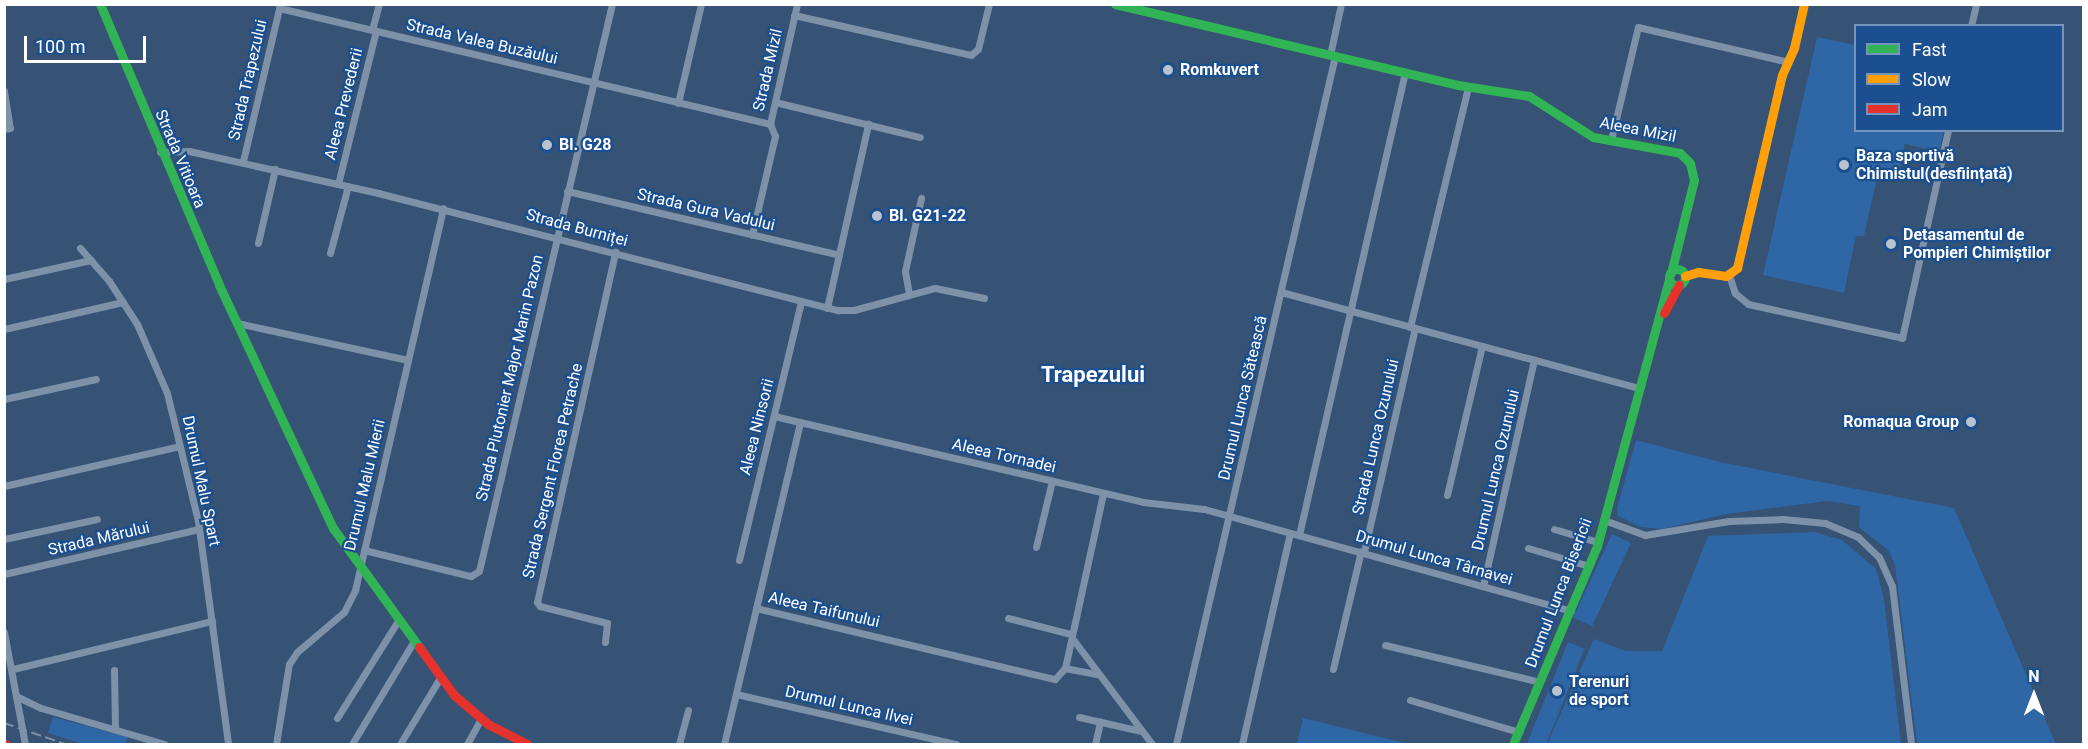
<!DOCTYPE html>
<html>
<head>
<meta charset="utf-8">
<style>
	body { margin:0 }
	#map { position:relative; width:2088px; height:749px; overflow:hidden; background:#365274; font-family:Roboto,sans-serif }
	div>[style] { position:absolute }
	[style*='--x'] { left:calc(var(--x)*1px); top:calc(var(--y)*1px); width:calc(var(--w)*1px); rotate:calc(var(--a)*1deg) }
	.green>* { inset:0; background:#2f66a5; transform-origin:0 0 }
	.street>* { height:7px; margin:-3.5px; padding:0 3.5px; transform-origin:3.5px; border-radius:3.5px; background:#7d92a8 }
	.fast>* { height:9px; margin:-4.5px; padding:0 4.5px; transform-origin:4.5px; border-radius:4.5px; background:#30b455 }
	.fast>.ring { margin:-4.5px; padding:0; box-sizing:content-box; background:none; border:9px solid #30b455; border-radius:50% }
	.slow>* { height:9px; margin:-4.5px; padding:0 4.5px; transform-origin:4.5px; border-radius:4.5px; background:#ff9f0a }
	.jam>* { height:9px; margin:-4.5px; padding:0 4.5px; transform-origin:4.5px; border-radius:4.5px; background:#e5322d }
	.rail>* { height:2px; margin-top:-1px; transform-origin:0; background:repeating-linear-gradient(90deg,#7e92a7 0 10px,transparent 0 14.5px) }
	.dots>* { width:16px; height:16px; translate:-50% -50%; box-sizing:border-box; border:3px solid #1b4f8f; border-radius:50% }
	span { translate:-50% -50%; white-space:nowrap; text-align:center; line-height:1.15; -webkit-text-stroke:4.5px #1b4f8f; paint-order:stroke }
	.street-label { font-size:16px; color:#fff }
	.poi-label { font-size:16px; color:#fff; font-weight:700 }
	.left { translate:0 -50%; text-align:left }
	.right { translate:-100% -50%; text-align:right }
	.district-label { font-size:22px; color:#fff; font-weight:700 }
	.frame { position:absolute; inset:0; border:6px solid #fff; pointer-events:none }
	.legend { position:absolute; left:1854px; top:24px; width:210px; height:108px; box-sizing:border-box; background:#1b4f8f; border:2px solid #7695bc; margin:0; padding:8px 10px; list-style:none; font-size:18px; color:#fff }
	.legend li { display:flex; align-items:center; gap:12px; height:30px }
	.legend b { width:30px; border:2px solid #7695bc }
	.north { position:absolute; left:2004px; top:665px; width:60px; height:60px; -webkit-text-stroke:4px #1b4f8f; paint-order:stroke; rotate:0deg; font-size:16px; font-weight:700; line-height:24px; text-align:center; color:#fff }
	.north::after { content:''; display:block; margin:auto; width:21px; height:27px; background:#fff; clip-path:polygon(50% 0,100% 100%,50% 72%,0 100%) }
	.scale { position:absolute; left:24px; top:36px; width:122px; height:27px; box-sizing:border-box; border:3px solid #fff; border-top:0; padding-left:8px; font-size:18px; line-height:21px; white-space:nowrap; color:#fff; -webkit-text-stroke:4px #1b4f8f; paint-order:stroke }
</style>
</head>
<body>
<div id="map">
	<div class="green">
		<div style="clip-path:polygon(1817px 37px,1855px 45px,1856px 130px,1944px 131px,1939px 152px,1905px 144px,1896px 181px,1877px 178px,1864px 236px,1856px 236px,1844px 293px,1763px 275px)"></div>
		<div style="clip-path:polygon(1636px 440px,1720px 462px,1954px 508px,2056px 744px,1917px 744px,1895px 565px,1889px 551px,1859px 527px,1860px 506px,1827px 501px,1726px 514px,1663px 529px,1640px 527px,1618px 516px,1617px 508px)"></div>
		<div style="clip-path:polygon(1815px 532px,1842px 540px,1876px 569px,1884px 599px,1901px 744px,1547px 744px,1594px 639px,1626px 651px,1662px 651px,1708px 536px)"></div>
		<div style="left:1612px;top:534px;width:21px;height:92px;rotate:25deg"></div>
		<div style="left:1568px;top:642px;width:18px;height:111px;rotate:22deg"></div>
		<div style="clip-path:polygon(53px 717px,128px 737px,125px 744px,83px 744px,48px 733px)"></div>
		<div style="clip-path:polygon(1303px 718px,1409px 744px,1297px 744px)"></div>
	</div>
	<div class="street">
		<div style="--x:279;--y:8;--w:505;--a:13.29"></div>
		<div style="--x:794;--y:15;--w:181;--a:12.7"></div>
		<div style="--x:971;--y:55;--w:9;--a:-41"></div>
		<div style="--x:978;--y:49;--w:46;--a:-76.3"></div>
		<div style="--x:1971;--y:26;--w:23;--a:-77"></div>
		<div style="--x:372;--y:30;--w:27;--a:-75"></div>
		<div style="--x:1330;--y:55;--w:52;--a:-77.8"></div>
		<div style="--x:4;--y:91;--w:37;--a:81"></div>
		<div style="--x:10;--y:128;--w:6;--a:171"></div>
		<div style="--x:775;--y:102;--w:149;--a:13.6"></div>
		<div style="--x:678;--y:103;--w:102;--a:-76.9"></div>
		<div style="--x:770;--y:124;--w:123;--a:-77.3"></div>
		<div style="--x:1611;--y:140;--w:116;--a:-76.6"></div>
		<div style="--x:1638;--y:27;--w:154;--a:13.1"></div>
		<div style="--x:160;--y:152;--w:29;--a:-2"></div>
		<div style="--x:189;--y:151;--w:194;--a:12.5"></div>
		<div style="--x:378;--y:193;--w:475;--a:14.3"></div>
		<div style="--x:838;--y:310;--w:16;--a:0"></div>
		<div style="--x:854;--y:310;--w:84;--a:-15.2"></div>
		<div style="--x:935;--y:288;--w:50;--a:11.5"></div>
		<div style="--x:243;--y:161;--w:161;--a:-76.7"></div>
		<div style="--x:338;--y:184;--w:158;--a:-76.1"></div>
		<div style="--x:567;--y:191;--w:279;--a:13.2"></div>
		<div style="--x:752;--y:235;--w:102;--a:-76.9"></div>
		<div style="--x:775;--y:136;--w:13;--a:-113"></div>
		<div style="--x:258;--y:243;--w:76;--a:-77.1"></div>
		<div style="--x:80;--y:248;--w:44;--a:48.7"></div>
		<div style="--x:109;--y:281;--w:51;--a:56.9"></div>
		<div style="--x:137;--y:324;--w:75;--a:66.5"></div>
		<div style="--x:167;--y:393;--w:132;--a:76.4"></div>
		<div style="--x:198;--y:521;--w:225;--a:82.3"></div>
		<div style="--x:330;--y:253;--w:69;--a:-75"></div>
		<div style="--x:1729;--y:275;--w:19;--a:72"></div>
		<div style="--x:1735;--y:293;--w:17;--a:40"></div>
		<div style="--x:1748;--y:304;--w:158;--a:12.4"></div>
		<div style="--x:1902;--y:338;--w:213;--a:-77.5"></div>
		<div style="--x:4;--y:279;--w:89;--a:-12.3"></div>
		<div style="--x:1281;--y:292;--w:371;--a:15"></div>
		<div style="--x:909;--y:294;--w:23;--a:-100"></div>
		<div style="--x:905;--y:271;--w:75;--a:-77.6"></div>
		<div style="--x:827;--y:308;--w:189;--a:-77.4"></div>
		<div style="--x:237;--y:323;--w:175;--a:12.2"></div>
		<div style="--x:1410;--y:327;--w:247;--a:-76.4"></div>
		<div style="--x:4;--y:329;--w:122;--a:-12.8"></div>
		<div style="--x:4;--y:399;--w:94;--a:-12.3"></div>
		<div style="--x:774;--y:416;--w:379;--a:13.1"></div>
		<div style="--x:1143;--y:502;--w:61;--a:6.5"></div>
		<div style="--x:1204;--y:509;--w:381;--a:15.5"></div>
		<div style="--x:4;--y:486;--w:180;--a:-12.8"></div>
		<div style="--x:1447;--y:495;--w:153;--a:-76.8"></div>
		<div style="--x:1604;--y:520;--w:44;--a:20.1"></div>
		<div style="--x:1645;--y:535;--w:85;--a:-9.5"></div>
		<div style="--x:1729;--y:521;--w:54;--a:-2.1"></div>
		<div style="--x:1783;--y:519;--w:42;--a:5.4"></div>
		<div style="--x:1825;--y:523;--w:36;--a:23"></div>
		<div style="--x:1858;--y:537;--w:29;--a:44"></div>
		<div style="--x:1879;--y:557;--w:32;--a:66"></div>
		<div style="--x:1892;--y:586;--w:159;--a:83.1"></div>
		<div style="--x:1554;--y:529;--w:46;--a:16.5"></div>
		<div style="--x:1299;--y:535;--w:474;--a:-77.1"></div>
		<div style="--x:4;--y:539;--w:95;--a:-12.1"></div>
		<div style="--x:1036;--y:547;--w:68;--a:-76.4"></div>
		<div style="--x:1528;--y:548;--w:64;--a:16.4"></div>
		<div style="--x:364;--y:550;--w:110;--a:13.7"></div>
		<div style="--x:471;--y:576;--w:9;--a:-32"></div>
		<div style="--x:479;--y:571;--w:582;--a:-76.8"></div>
		<div style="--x:1364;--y:552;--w:230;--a:-77.2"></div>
		<div style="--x:739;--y:560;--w:266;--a:-76.5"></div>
		<div style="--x:4;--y:574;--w:200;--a:-13"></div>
		<div style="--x:1483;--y:586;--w:232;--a:-77.3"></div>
		<div style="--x:756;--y:608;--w:307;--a:13.4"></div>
		<div style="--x:1055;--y:679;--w:15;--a:-48"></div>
		<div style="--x:1065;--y:668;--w:179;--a:-77.7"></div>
		<div style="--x:1008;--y:618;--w:65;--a:14.3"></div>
		<div style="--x:4;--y:632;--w:114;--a:79.4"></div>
		<div style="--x:1072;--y:638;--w:133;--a:53"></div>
		<div style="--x:605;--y:642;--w:19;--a:-84"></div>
		<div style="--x:607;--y:623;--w:69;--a:-165.8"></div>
		<div style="--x:540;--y:606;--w:5;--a:-127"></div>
		<div style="--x:537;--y:602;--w:359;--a:-77.4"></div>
		<div style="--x:1385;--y:645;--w:159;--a:13.4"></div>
		<div style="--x:1065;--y:668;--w:32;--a:11"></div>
		<div style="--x:13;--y:669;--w:205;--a:-13.6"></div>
		<div style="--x:1333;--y:669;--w:121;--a:-76.7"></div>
		<div style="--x:114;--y:670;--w:57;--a:89"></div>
		<div style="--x:736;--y:694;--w:226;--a:12.8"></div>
		<div style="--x:18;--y:697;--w:25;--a:26"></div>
		<div style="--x:41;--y:708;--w:128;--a:16.3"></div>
		<div style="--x:1410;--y:700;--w:114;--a:16.4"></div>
		<div style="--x:1079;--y:717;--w:64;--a:12.7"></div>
		<div style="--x:337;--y:718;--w:117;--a:-57.9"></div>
		<div style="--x:276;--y:744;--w:81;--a:-80.8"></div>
		<div style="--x:289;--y:664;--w:14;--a:-56"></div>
		<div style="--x:297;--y:652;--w:62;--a:-40.4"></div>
		<div style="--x:344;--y:612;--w:25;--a:-63"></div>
		<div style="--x:355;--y:590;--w:392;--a:-77"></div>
		<div style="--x:352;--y:744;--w:120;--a:-59"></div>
		<div style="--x:400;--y:744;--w:77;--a:-58.8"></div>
		<div style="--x:467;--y:744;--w:29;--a:-61"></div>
		<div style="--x:679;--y:744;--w:35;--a:-75"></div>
		<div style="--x:724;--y:744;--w:330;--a:-76.7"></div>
		<div style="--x:1095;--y:744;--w:23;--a:-77"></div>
		<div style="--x:1176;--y:744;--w:706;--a:-76.99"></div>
		<div style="--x:1242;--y:744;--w:216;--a:-77.2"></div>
	</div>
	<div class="fast">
		<div style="--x:100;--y:4;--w:305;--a:67"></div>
		<div style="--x:219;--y:285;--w:268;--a:64.9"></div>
		<div style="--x:333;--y:528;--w:147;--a:54.1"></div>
		<div style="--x:1115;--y:4;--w:352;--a:13.3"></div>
		<div style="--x:1458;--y:85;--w:72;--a:8.8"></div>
		<div style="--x:1529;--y:96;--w:76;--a:32.6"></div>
		<div style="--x:1593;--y:137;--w:88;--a:10.4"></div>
		<div style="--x:1680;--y:153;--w:14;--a:45"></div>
		<div style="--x:1690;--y:163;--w:17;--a:77"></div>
		<div style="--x:1694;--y:180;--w:96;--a:103.9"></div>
		<div class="ring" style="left:1669px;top:269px;width:7px;height:7px"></div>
		<div style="--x:1513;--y:744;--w:215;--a:-67"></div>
		<div style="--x:1597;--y:546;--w:277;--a:-74.9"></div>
	</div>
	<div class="slow">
		<div style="--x:1685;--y:276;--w:14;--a:-17"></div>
		<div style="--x:1698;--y:272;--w:28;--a:8"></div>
		<div style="--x:1726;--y:276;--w:14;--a:-36"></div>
		<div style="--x:1737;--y:268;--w:198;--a:-76.9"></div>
		<div style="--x:1782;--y:75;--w:30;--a:-66"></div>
		<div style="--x:1794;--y:48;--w:45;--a:-77.2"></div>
	</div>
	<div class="jam">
		<div style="--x:1664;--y:313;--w:32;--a:-62"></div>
		<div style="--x:419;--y:647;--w:59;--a:53.9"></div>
		<div style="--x:454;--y:695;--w:45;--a:40.5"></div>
		<div style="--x:488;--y:724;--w:44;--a:27.1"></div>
		<div style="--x:4;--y:744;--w:1;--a:0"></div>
	</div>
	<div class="rail">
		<div style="--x:4;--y:723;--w:65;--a:19"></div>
	</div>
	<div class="dots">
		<div style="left:1168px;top:70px;background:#b9c2ce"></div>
		<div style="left:547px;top:145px;background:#b9c2ce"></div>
		<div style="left:1844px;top:165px;background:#b9c2ce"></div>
		<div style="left:877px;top:216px;background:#b9c2ce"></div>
		<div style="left:1891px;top:244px;background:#b9c2ce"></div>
		<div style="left:1971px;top:422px;background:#b9c2ce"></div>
		<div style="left:1557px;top:691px;background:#b9c2ce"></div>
	</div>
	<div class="street-label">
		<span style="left:482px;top:42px;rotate:13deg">Strada Valea Buzăului</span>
		<span style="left:768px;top:70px;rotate:-77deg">Strada Mizil</span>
		<span style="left:248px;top:80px;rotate:-77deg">Strada Trapezului</span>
		<span style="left:344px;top:104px;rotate:-76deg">Aleea Prevederii</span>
		<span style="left:1638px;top:130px;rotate:11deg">Aleea Mizil</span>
		<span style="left:180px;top:159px;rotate:67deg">Strada Vitioara</span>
		<span style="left:706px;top:210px;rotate:13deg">Strada Gura Vadului</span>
		<span style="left:577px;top:228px;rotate:15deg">Strada Burniței</span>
		<span style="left:510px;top:378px;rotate:-77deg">Strada Plutonier Major Marin Pazon</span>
		<span style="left:1243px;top:398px;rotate:-77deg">Drumul Lunca Sătească</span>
		<span style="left:757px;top:427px;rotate:-76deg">Aleea Ninsorii</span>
		<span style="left:1376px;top:437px;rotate:-77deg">Strada Lunca Ozunului</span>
		<span style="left:1004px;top:456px;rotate:13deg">Aleea Tornadei</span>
		<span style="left:1496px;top:470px;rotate:-77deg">Drumul Lunca Ozunului</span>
		<span style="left:553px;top:471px;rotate:-77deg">Strada Sergent Florea Petrache</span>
		<span style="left:201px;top:481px;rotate:78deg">Drumul Malu Spart</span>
		<span style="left:365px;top:485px;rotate:-77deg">Drumul Malu Mierii</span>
		<span style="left:99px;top:539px;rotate:-13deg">Strada Mărului</span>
		<span style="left:1434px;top:558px;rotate:16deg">Drumul Lunca Târnavei</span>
		<span style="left:1559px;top:593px;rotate:-69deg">Drumul Lunca Bisericii</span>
		<span style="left:824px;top:610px;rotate:13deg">Aleea Taifunului</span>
		<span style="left:849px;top:706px;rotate:13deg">Drumul Lunca Ilvei</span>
	</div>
	<div class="poi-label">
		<span class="left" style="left:1180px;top:70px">Romkuvert</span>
		<span class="left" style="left:559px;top:145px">Bl. G28</span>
		<span class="left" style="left:1856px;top:165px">Baza sportivă<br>Chimistul(desființată)</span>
		<span class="left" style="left:889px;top:216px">Bl. G21-22</span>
		<span class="left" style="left:1903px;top:244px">Detasamentul de<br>Pompieri Chimiștilor</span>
		<span class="right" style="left:1959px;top:422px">Romaqua Group</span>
		<span class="left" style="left:1569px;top:691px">Terenuri<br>de sport</span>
	</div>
	<div class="district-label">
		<span style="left:1093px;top:375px">Trapezului</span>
	</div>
	<div class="frame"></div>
	<ul class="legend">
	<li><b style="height:8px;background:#30b455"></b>Fast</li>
	<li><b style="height:8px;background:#ff9f0a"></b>Slow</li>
	<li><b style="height:8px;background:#e5322d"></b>Jam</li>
	</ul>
	<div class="north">N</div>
	<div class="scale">100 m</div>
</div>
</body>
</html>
